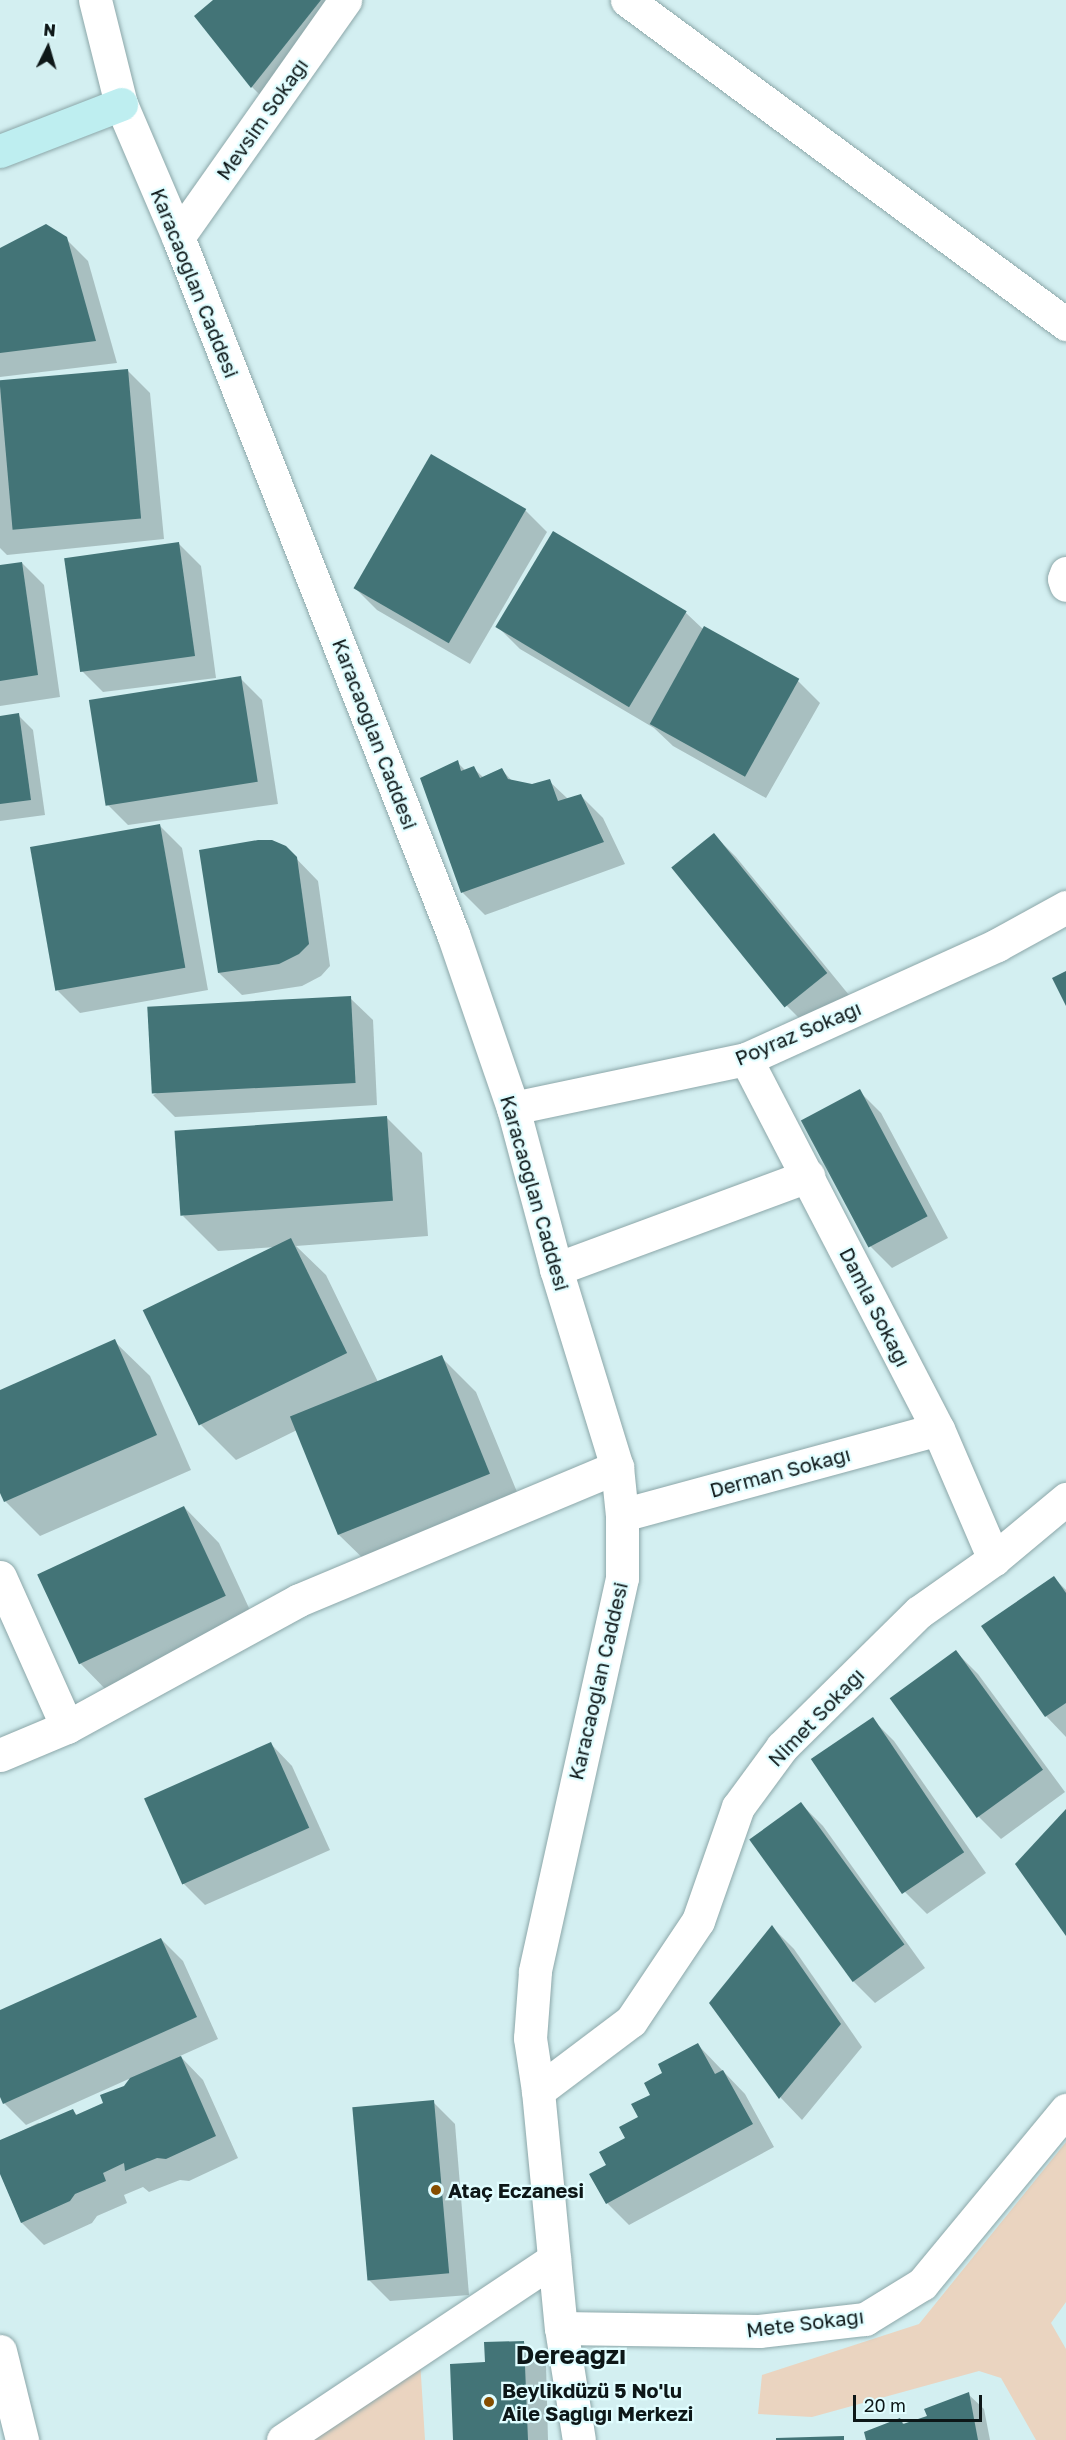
<!DOCTYPE html>
<html>
<head>
<meta charset="utf-8">
<style>
	body { margin:0 }
	#map { position:relative; width:1066px; height:2440px; overflow:hidden; background:#d3eff1; font-family:"Golos Text",sans-serif }
	div>[style] { position:absolute }
	[style*='--x'] { left:calc(var(--x)*1px); top:calc(var(--y)*1px); width:calc(var(--w)*1px); rotate:calc(var(--a)*1deg) }
	.green>* { inset:0; background:#ead4c0 }
	.shadow>* { inset:0; background:#0003 }
	.building>* { inset:0; background:#437477; transform-origin:0 0 }
	.roads { filter:drop-shadow(0 0 2px #8ca7a9) drop-shadow(0 0 2px #8ca7a9) }
	.minor>* { height:33px; margin:-16.5px; padding:0 16.5px; transform-origin:16.5px; border-radius:16.5px; background:#fff }
	.tertiary>* { height:33px; margin:-16.5px; padding:0 16.5px; transform-origin:16.5px; border-radius:16.5px; background:#fff }
	.secondary>* { height:33px; margin:-16.5px; padding:0 16.5px; transform-origin:16.5px; border-radius:16.5px; background:#beeef0 }
	.dots>* { width:16px; height:16px; translate:-50% -50%; box-sizing:border-box; border:3px solid #e0fdff; border-radius:50% }
	span { translate:-50% -50%; white-space:nowrap; text-align:center; line-height:1.15; -webkit-text-stroke:4.5px #e0fdff; paint-order:stroke }
	.street-label { font-size:20px; color:#0d1718 }
	.poi-label { font-size:20px; color:#0d1718; font-weight:700 }
	.left { translate:0 -50%; text-align:left }
	.district-label { font-size:26px; color:#0d1718; font-weight:700 }
	.north { position:absolute; left:18px; top:18px; width:60px; height:60px; -webkit-text-stroke:4px #e0fdff; paint-order:stroke; rotate:5deg; font-size:16px; font-weight:700; line-height:24px; text-align:center; color:#0d1718 }
	.north::after { content:''; display:block; margin:auto; width:21px; height:27px; background:#0d1718; clip-path:polygon(50% 0,100% 100%,50% 72%,0 100%) }
	.scale { position:absolute; left:853px; top:2395px; width:129px; height:27px; box-sizing:border-box; border:3px solid #0d1718; border-top:0; padding-left:8px; font-size:18px; line-height:21px; white-space:nowrap; color:#0d1718; -webkit-text-stroke:4px #e0fdff; paint-order:stroke }
</style>
</head>
<body>
<div id="map">
	<div class="green">
		<div style="clip-path:polygon(1066px 2142px,1066px 2302px,1051px 2323px,1066px 2349px,1066px 2440px,1036px 2440px,1001px 2378px,979px 2371px,812px 2417px,758px 2414px,762px 2375px,919px 2324px)"></div>
		<div style="clip-path:polygon(420px 2360px,425px 2440px,300px 2440px)"></div>
	</div>
	<div class="shadow">
		<div style="clip-path:polygon(215px 0,357px 0,274px 109px,252px 87px,197px 17px)"></div>
		<div style="clip-path:polygon(66px 239px,88px 261px,117px 363px,0 377px,0 250px)"></div>
		<div style="clip-path:polygon(128px 371px,150px 393px,164px 539px,7px 555px,0 548px,0 384px)"></div>
		<div style="clip-path:polygon(525px 510px,547px 532px,470px 664px,377px 610px,355px 588px)"></div>
		<div style="clip-path:polygon(553px 533px,686px 613px,704px 630px,798px 681px,820px 703px,766px 798px,673px 746px,654px 728px,520px 649px,498px 627px)"></div>
		<div style="clip-path:polygon(179px 544px,201px 566px,216px 678px,103px 692px,81px 670px)"></div>
		<div style="clip-path:polygon(22px 563px,44px 585px,60px 697px,0 706px,0 566px)"></div>
		<div style="clip-path:polygon(240px 678px,262px 700px,278px 804px,128px 825px,106px 803px)"></div>
		<div style="clip-path:polygon(18px 715px,33px 730px,45px 815px,0 821px,0 717px)"></div>
		<div style="clip-path:polygon(457px 762px,466px 771px,473px 768px,484px 778px,502px 770px,513px 782px,532px 785px,549px 781px,568px 799px,581px 796px,603px 818px,625px 864px,485px 915px,463px 893px,422px 778px)"></div>
		<div style="clip-path:polygon(160px 826px,182px 848px,208px 990px,80px 1013px,58px 991px)"></div>
		<div style="clip-path:polygon(714px 835px,736px 857px,849px 995px,809px 1028px,787px 1006px)"></div>
		<div style="clip-path:polygon(285px 847px,318px 881px,330px 966px,321px 976px,302px 986px,242px 995px,219px 973px)"></div>
		<div style="clip-path:polygon(350px 998px,373px 1020px,377px 1105px,175px 1117px,153px 1095px)"></div>
		<div style="clip-path:polygon(859px 1091px,881px 1113px,948px 1238px,892px 1268px,870px 1246px)"></div>
		<div style="clip-path:polygon(387px 1118px,422px 1153px,428px 1236px,296px 1246px,326px 1275px,378px 1382px,441px 1357px,476px 1392px,524px 1509px,375px 1570px,339px 1535px,297px 1430px,236px 1460px,201px 1425px,276px 1247px,218px 1251px,183px 1216px)"></div>
		<div style="clip-path:polygon(114px 1341px,150px 1376px,191px 1470px,40px 1536px,5px 1501px,0 1489px,0 1391px)"></div>
		<div style="clip-path:polygon(184px 1507px,219px 1543px,260px 1632px,113px 1697px,78px 1661px)"></div>
		<div style="clip-path:polygon(1054px 1578px,1066px 1590px,1066px 1737px,1046px 1716px,983px 1626px)"></div>
		<div style="clip-path:polygon(956px 1652px,978px 1674px,1065px 1792px,1001px 1839px,979px 1817px)"></div>
		<div style="clip-path:polygon(872px 1719px,894px 1741px,986px 1873px,927px 1914px,905px 1892px)"></div>
		<div style="clip-path:polygon(270px 1743px,292px 1766px,330px 1850px,205px 1905px,183px 1883px)"></div>
		<div style="clip-path:polygon(801px 1804px,823px 1826px,925px 1968px,875px 2003px,853px 1981px,751px 1841px)"></div>
		<div style="clip-path:polygon(772px 1927px,794px 1949px,862px 2047px,802px 2120px,781px 2098px,711px 2003px)"></div>
		<div style="clip-path:polygon(161px 1939px,183px 1961px,218px 2039px,180px 2056px,203px 2080px,238px 2158px,189px 2181px,180px 2180px,149px 2192px,143px 2187px,124px 2195px,127px 2203px,97px 2216px,92px 2223px,44px 2245px,22px 2223px,0 2170px,0 2142px,38px 2123px,49px 2123px,73px 2111px,78px 2116px,105px 2104px,125px 2087px,131px 2078px,26px 2125px,4px 2103px,0 2093px,0 2012px)"></div>
		<div style="clip-path:polygon(698px 2045px,745px 2094px,774px 2147px,629px 2225px,607px 2203px,609px 2165px,640px 2118px,664px 2073px)"></div>
		<div style="clip-path:polygon(433px 2102px,455px 2124px,469px 2295px,390px 2301px,368px 2279px)"></div>
		<div style="clip-path:polygon(523px 2342px,546px 2364px,548px 2440px,454px 2440px,486px 2364px)"></div>
		<div style="clip-path:polygon(968px 2394px,984px 2409px,990px 2440px,867px 2440px,900px 2419px,905px 2425px,929px 2416px)"></div>
	</div>
	<div class="building">
		<div style="clip-path:polygon(213px 0,321px 0,251px 88px,194px 16px)"></div>
		<div style="clip-path:polygon(46px 224px,67px 237px,96px 341px,0 353px,0 248px)"></div>
		<div style="left:128px;top:369px;width:150px;height:129px;rotate:85deg"></div>
		<div style="left:431px;top:454px;width:110px;height:155px;rotate:30deg"></div>
		<div style="left:553px;top:531px;width:156px;height:112px;rotate:31deg"></div>
		<div style="left:179px;top:542px;width:115px;height:116px;rotate:82deg"></div>
		<div style="clip-path:polygon(22px 562px,38px 675px,0 681px,0 565px)"></div>
		<div style="left:704px;top:626px;width:109px;height:112px;rotate:29deg"></div>
		<div style="left:241px;top:676px;width:107px;height:154px;rotate:81deg"></div>
		<div style="clip-path:polygon(19px 713px,31px 800px,0 804px,0 716px)"></div>
		<div style="clip-path:polygon(458px 760px,461px 771px,474px 766px,480px 778px,502px 768px,508px 779px,532px 784px,550px 779px,558px 801px,581px 794px,604px 842px,461px 893px,420px 778px)"></div>
		<div style="left:160px;top:824px;width:146px;height:132px;rotate:80deg"></div>
		<div style="left:714px;top:833px;width:180px;height:55px;rotate:51deg"></div>
		<div style="clip-path:polygon(258px 840px,272px 840px,286px 846px,297px 857px,309px 944px,299px 954px,279px 964px,218px 973px,199px 850px)"></div>
		<div style="clip-path:polygon(1066px 971px,1066px 1006px,1052px 978px)"></div>
		<div style="left:351px;top:996px;width:87px;height:204px;rotate:87deg"></div>
		<div style="left:860px;top:1089px;width:144px;height:67px;rotate:62deg"></div>
		<div style="left:387px;top:1116px;width:85px;height:213px;rotate:86deg"></div>
		<div style="left:291px;top:1238px;width:128px;height:165px;rotate:64deg"></div>
		<div style="clip-path:polygon(115px 1339px,157px 1435px,4px 1502px,0 1493px,0 1390px)"></div>
		<div style="left:442px;top:1355px;width:128px;height:164px;rotate:68deg"></div>
		<div style="left:184px;top:1506px;width:99px;height:162px;rotate:65deg"></div>
		<div style="clip-path:polygon(1054px 1576px,1066px 1593px,1066px 1703px,1045px 1717px,981px 1626px)"></div>
		<div style="left:956px;top:1650px;width:148px;height:82px;rotate:54deg"></div>
		<div style="left:873px;top:1717px;width:163px;height:75px;rotate:56deg"></div>
		<div style="left:271px;top:1742px;width:94px;height:139px;rotate:66deg"></div>
		<div style="left:801px;top:1802px;width:176px;height:64px;rotate:54deg"></div>
		<div style="clip-path:polygon(1066px 1809px,1066px 1936px,1015px 1864px)"></div>
		<div style="clip-path:polygon(772px 1925px,841px 2024px,779px 2099px,709px 2003px)"></div>
		<div style="clip-path:polygon(161px 1938px,197px 2017px,3px 2104px,0 2097px,0 2010px)"></div>
		<div style="clip-path:polygon(698px 2043px,715px 2074px,723px 2070px,753px 2124px,606px 2204px,589px 2174px,606px 2165px,599px 2152px,625px 2138px,619px 2127px,638px 2117px,631px 2104px,650px 2095px,644px 2083px,662px 2073px,658px 2064px)"></div>
		<div style="clip-path:polygon(181px 2056px,216px 2136px,166px 2159px,157px 2158px,125px 2171px,124px 2163px,103px 2173px,106px 2181px,75px 2194px,70px 2201px,21px 2223px,0 2174px,0 2140px,73px 2109px,76px 2115px,103px 2103px,100px 2095px,124px 2086px,130px 2078px)"></div>
		<div style="left:434px;top:2100px;width:174px;height:82px;rotate:85deg"></div>
		<div style="clip-path:polygon(524px 2341px,528px 2440px,453px 2440px,450px 2364px,485px 2362px,484px 2342px)"></div>
		<div style="clip-path:polygon(969px 2392px,978px 2440px,866px 2440px,864px 2432px,900px 2418px,903px 2424px,927px 2416px,924px 2409px)"></div>
		<div style="clip-path:polygon(844px 2436px,844px 2440px,776px 2440px,776px 2438px)"></div>
	</div>
	<div class="roads">
		<div class="minor">
			<div style="--x:627;--y:0;--w:546;--a:36.43"></div>
			<div style="--x:178;--y:237;--w:290;--a:-54.8"></div>
			<div style="--x:1066;--y:573;--w:6;--a:108"></div>
			<div style="--x:1064;--y:579;--w:6;--a:72"></div>
			<div style="--x:746;--y:1059;--w:417;--a:62.6"></div>
			<div style="--x:938;--y:1429;--w:142;--a:66.7"></div>
			<div style="--x:513;--y:1108;--w:238;--a:-11.9"></div>
			<div style="--x:746;--y:1059;--w:276;--a:-24.4"></div>
			<div style="--x:997;--y:945;--w:79;--a:-28.8"></div>
			<div style="--x:556;--y:1269;--w:269;--a:-20.3"></div>
			<div style="--x:622;--y:1515;--w:327;--a:-15.2"></div>
			<div style="--x:0;--y:1577;--w:164;--a:65.9"></div>
			<div style="--x:0;--y:1755;--w:73;--a:-22.7"></div>
			<div style="--x:67;--y:1727;--w:264;--a:-28.7"></div>
			<div style="--x:299;--y:1600;--w:345;--a:-22.7"></div>
			<div style="--x:538;--y:2091;--w:116;--a:-37"></div>
			<div style="--x:631;--y:2021;--w:120;--a:-56.2"></div>
			<div style="--x:698;--y:1921;--w:121;--a:-70.7"></div>
			<div style="--x:738;--y:1807;--w:74;--a:-53.7"></div>
			<div style="--x:782;--y:1747;--w:192;--a:-44.6"></div>
			<div style="--x:919;--y:1612;--w:92;--a:-35.2"></div>
			<div style="--x:994;--y:1559;--w:94;--a:-39.8"></div>
			<div style="--x:561;--y:2328;--w:198;--a:0.9"></div>
			<div style="--x:759;--y:2331;--w:107;--a:-6.5"></div>
			<div style="--x:865;--y:2319;--w:67;--a:-31.6"></div>
			<div style="--x:922;--y:2284;--w:226;--a:-50.4"></div>
			<div style="--x:0;--y:2351;--w:92;--a:76.1"></div>
			<div style="--x:283;--y:2440;--w:326;--a:-33.7"></div>
		</div>
		<div class="tertiary">
			<div style="--x:95;--y:0;--w:107;--a:76"></div>
			<div style="--x:121;--y:104;--w:145;--a:66.8"></div>
			<div style="--x:178;--y:237;--w:749;--a:68.47"></div>
			<div style="--x:453;--y:934;--w:184;--a:71"></div>
			<div style="--x:513;--y:1108;--w:167;--a:75"></div>
			<div style="--x:556;--y:1269;--w:207;--a:72.9"></div>
			<div style="--x:617;--y:1467;--w:48;--a:84.1"></div>
			<div style="--x:622;--y:1515;--w:63;--a:90"></div>
			<div style="--x:622;--y:1578;--w:403;--a:102.5"></div>
			<div style="--x:535;--y:1972;--w:66;--a:94.3"></div>
			<div style="--x:530;--y:2038;--w:54;--a:81.4"></div>
			<div style="--x:538;--y:2091;--w:238;--a:84.5"></div>
			<div style="--x:561;--y:2328;--w:113;--a:80.9"></div>
		</div>
		<div class="secondary">
			<div style="--x:0;--y:151;--w:130;--a:-21.2"></div>
		</div>
	</div>
	<div class="dots">
		<div style="left:436px;top:2190px;background:#864e00"></div>
		<div style="left:489px;top:2402px;background:#864e00"></div>
	</div>
	<div class="street-label">
		<span style="left:262px;top:119px;rotate:-55deg">Mevsim Sokağı</span>
		<span style="left:195px;top:283px;rotate:68deg">Karacaoğlan Caddesi</span>
		<span style="left:375px;top:734px;rotate:69deg">Karacaoğlan Caddesi</span>
		<span style="left:798px;top:1033px;rotate:-23deg">Poyraz Sokağı</span>
		<span style="left:535px;top:1193px;rotate:74deg">Karacaoğlan Caddesi</span>
		<span style="left:875px;top:1307px;rotate:63deg">Damla Sokağı</span>
		<span style="left:780px;top:1472px;rotate:-15deg">Derman Sokağı</span>
		<span style="left:598px;top:1681px;rotate:-77deg">Karacaoğlan Caddesi</span>
		<span style="left:816px;top:1717px;rotate:-46deg">Nimet Sokağı</span>
		<span style="left:805px;top:2323px;rotate:-7deg">Mete Sokağı</span>
	</div>
	<div class="poi-label">
		<span class="left" style="left:448px;top:2190px">Ataç Eczanesi</span>
		<span class="left" style="left:502px;top:2402px">Beylikdüzü 5 No'lu<br>Aile Sağlığı Merkezi</span>
	</div>
	<div class="district-label">
		<span style="left:571px;top:2355px">Dereağzı</span>
	</div>
	<div class="north">N</div>
	<div class="scale">20 m</div>
</div>
</body>
</html>
